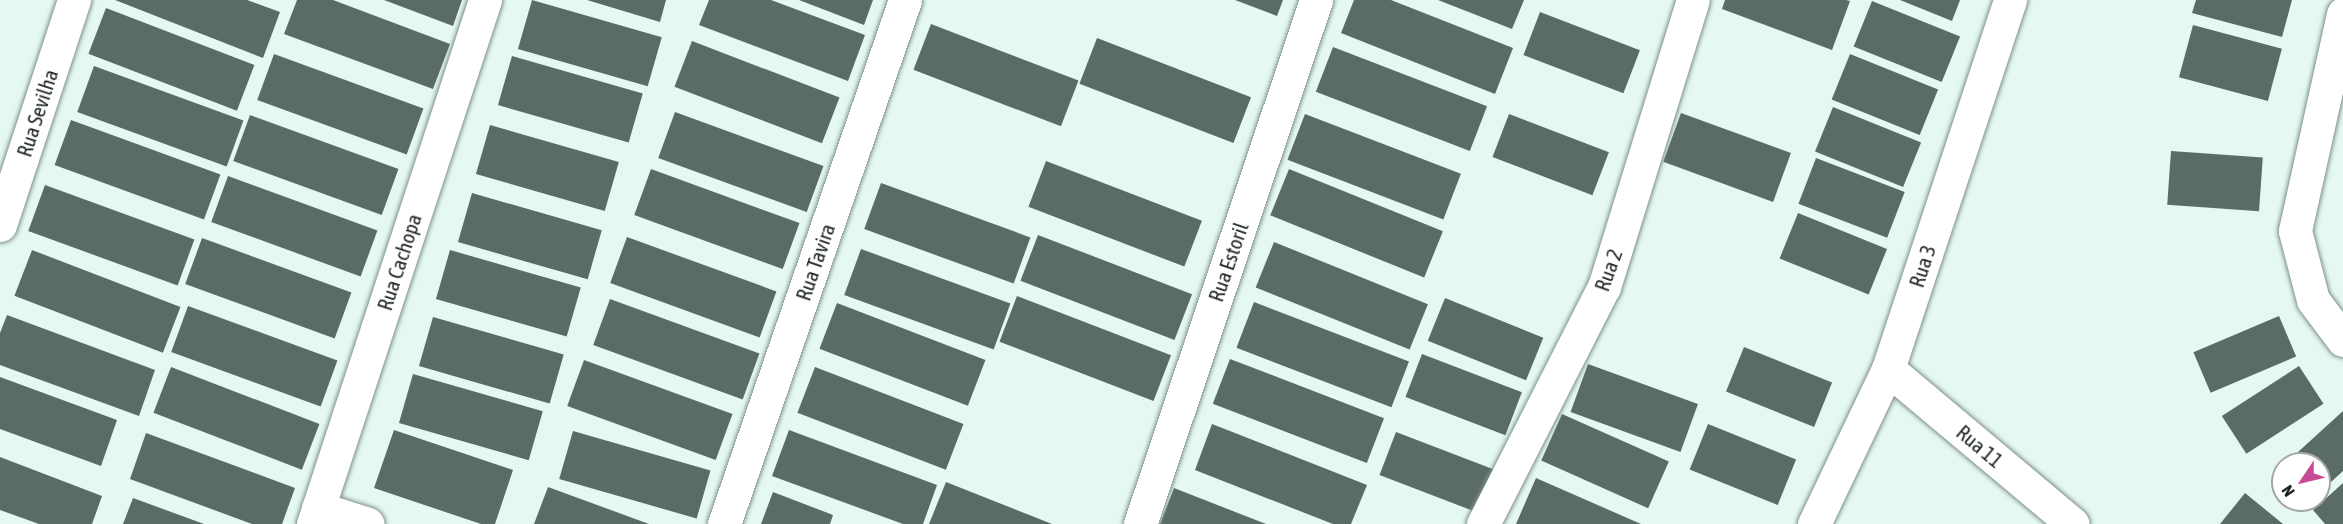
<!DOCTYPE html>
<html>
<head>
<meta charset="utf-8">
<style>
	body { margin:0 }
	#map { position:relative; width:2343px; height:524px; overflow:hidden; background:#e5f9f0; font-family:"Asap Condensed",sans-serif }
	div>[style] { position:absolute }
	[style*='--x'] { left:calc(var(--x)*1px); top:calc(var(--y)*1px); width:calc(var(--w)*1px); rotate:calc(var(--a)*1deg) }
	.building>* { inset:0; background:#5a6c64; transform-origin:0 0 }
	.roads { filter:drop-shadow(0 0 2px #7e9088) drop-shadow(0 0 2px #7e9088) }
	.minor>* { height:33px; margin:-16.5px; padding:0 16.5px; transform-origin:16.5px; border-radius:16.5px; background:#fff }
	.tertiary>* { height:33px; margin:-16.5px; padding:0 16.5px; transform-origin:16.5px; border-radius:16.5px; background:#fff }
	span { translate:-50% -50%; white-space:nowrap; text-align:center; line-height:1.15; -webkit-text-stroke:6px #fff; paint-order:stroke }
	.street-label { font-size:21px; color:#1d2521 }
	.north { position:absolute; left:2271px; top:452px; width:60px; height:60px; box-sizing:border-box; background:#fff; border:2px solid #a5a8a6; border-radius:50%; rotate:235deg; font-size:16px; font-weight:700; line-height:24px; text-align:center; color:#1d2521 }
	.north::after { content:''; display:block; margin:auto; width:21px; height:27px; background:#c84995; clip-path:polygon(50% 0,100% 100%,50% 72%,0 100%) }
</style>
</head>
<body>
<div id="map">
	<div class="building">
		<div style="clip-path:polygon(115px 0,247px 0,280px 12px,263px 58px)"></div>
		<div style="clip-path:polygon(297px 0,333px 0,450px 44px,433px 89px,284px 34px)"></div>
		<div style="clip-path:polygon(384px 0,462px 0,453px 26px)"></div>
		<div style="left:532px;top:0;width:135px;height:51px;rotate:16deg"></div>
		<div style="clip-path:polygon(587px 0,666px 0,660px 22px)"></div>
		<div style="clip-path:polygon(709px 0,771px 0,865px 35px,848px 81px,699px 25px)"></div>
		<div style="clip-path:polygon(799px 0,873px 0,864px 25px)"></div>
		<div style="clip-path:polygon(1235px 0,1283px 0,1277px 16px)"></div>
		<div style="clip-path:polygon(1354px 0,1391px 0,1513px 48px,1495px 94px,1341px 33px)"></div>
		<div style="clip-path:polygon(1438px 0,1524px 0,1512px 29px)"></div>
		<div style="clip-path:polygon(1725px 0,1846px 0,1850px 1px,1832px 50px,1722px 9px)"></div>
		<div style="clip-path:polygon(1900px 0,1960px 0,1952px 21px)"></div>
		<div style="clip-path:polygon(2196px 0,2292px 0,2282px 37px,2192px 13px)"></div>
		<div style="left:1872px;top:1px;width:95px;height:49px;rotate:22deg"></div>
		<div style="left:106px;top:8px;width:159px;height:49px;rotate:21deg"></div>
		<div style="left:1540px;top:12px;width:107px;height:46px;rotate:21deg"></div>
		<div style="left:931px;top:24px;width:158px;height:49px;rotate:21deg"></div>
		<div style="left:2193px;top:25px;width:92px;height:54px;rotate:15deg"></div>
		<div style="left:1097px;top:38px;width:165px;height:49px;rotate:21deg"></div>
		<div style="left:692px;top:41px;width:158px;height:49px;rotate:21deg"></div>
		<div style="left:1333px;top:47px;width:165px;height:48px;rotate:21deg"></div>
		<div style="left:274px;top:54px;width:159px;height:49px;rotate:20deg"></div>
		<div style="left:1850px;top:54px;width:95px;height:49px;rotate:22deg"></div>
		<div style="left:512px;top:56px;width:136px;height:51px;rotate:16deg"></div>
		<div style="left:94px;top:66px;width:159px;height:49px;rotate:20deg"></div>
		<div style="left:1833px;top:107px;width:95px;height:48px;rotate:22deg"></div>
		<div style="left:675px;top:112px;width:158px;height:49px;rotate:20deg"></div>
		<div style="left:1681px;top:113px;width:117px;height:52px;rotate:20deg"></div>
		<div style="left:1305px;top:114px;width:167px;height:49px;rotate:21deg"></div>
		<div style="left:1509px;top:114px;width:107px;height:46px;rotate:21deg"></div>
		<div style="left:250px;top:115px;width:158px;height:49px;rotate:20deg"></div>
		<div style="left:71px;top:120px;width:159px;height:48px;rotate:20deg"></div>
		<div style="left:490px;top:125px;width:134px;height:51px;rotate:16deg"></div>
		<div style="left:2171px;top:151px;width:92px;height:54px;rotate:4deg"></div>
		<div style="left:1816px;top:158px;width:95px;height:49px;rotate:21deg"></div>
		<div style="left:1046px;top:161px;width:167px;height:49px;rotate:21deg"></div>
		<div style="left:651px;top:169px;width:158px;height:49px;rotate:20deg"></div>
		<div style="left:1289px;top:169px;width:166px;height:50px;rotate:22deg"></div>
		<div style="left:228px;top:176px;width:159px;height:49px;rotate:20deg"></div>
		<div style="left:881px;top:183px;width:159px;height:49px;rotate:20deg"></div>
		<div style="left:45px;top:185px;width:159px;height:49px;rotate:20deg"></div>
		<div style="left:472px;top:193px;width:135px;height:51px;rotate:16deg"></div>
		<div style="left:1798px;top:213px;width:96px;height:49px;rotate:22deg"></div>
		<div style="left:1038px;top:235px;width:165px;height:49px;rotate:21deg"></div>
		<div style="left:627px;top:237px;width:159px;height:49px;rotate:20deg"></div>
		<div style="left:202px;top:238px;width:159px;height:49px;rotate:20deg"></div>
		<div style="left:1274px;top:242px;width:166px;height:49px;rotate:22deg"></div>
		<div style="left:861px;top:249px;width:159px;height:49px;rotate:20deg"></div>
		<div style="left:32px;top:250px;width:159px;height:49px;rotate:21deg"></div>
		<div style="left:450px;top:250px;width:136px;height:51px;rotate:16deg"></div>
		<div style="left:1017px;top:296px;width:165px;height:49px;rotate:21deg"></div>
		<div style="left:1445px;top:298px;width:106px;height:46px;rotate:22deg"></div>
		<div style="left:610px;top:299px;width:159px;height:49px;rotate:20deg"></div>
		<div style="left:1254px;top:302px;width:166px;height:49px;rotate:21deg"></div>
		<div style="left:837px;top:303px;width:159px;height:49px;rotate:21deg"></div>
		<div style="left:188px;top:306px;width:159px;height:49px;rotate:20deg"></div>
		<div style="clip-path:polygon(7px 315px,155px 370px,139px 416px,0 365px,0 333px)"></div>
		<div style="left:2279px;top:316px;width:44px;height:93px;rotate:67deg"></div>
		<div style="left:433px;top:317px;width:136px;height:51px;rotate:16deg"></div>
		<div style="left:1744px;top:347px;width:95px;height:48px;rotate:22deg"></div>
		<div style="left:1422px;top:354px;width:107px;height:46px;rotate:21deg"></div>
		<div style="left:1230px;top:359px;width:165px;height:48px;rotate:21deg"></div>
		<div style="left:584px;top:360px;width:158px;height:49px;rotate:20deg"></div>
		<div style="left:1588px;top:364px;width:117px;height:51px;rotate:20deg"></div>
		<div style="left:2299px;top:366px;width:45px;height:92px;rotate:57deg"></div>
		<div style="left:171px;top:367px;width:159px;height:49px;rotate:21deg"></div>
		<div style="left:815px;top:367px;width:159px;height:49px;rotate:21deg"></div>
		<div style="left:413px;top:374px;width:135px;height:51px;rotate:16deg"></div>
		<div style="clip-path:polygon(0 377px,117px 420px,101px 466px,0 429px)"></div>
		<div style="clip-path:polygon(2343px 411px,2343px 471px,2319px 493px,2319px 464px,2285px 464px)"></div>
		<div style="left:1562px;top:414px;width:117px;height:51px;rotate:24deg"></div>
		<div style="clip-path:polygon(1212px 424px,1367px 485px,1351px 524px,1333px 524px,1195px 470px)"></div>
		<div style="left:1708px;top:424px;width:95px;height:49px;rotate:22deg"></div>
		<div style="clip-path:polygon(394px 430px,513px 470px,495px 524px,481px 524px,374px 488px)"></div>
		<div style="clip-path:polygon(789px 430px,937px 485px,923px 524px,903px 524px,772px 476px)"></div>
		<div style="left:573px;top:431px;width:143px;height:50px;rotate:16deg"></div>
		<div style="left:1396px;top:432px;width:107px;height:46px;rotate:21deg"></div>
		<div style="clip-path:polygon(146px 433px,295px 488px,282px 524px,252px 524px,130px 479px)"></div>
		<div style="clip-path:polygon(0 457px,102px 496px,92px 524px,39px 524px,0 510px)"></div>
		<div style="clip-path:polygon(1536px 478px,1641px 524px,1516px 524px)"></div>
		<div style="clip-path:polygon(946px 482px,1052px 524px,929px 524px)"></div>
		<div style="clip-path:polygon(2343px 483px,2343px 524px,2325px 524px,2313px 510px)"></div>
		<div style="clip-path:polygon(548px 487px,649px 524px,534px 524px)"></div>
		<div style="clip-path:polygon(1174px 488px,1266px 524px,1160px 524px)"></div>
		<div style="clip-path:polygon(773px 492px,833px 515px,830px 524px,761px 524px)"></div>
		<div style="clip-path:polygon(2245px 493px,2283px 524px,2220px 524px)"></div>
		<div style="clip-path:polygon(133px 498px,204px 524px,123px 524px)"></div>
	</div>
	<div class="roads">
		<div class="minor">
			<div style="--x:0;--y:225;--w:237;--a:-71.8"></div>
			<div style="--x:1888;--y:369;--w:241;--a:40"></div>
			<div style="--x:318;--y:508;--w:52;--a:17.7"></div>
			<div style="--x:313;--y:524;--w:552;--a:-71.83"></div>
			<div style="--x:724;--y:524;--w:554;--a:-70.94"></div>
			<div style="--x:1140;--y:524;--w:553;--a:-71.43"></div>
			<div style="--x:1483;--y:524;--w:266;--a:-63"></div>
			<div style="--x:1604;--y:287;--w:300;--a:-72.8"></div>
			<div style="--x:1814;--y:524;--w:172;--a:-64.5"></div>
			<div style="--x:1888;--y:369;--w:389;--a:-71.7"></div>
		</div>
		<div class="tertiary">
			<div style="--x:2343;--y:14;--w:222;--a:102.5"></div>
			<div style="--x:2295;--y:231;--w:71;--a:75.4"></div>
			<div style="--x:2313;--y:300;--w:50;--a:53.1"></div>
		</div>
	</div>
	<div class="street-label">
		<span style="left:37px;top:113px;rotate:-72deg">Rua Sevilha</span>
		<span style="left:399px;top:262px;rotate:-72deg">Rua Cachopa</span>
		<span style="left:815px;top:262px;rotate:-71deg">Rua Tavira</span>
		<span style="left:1228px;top:262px;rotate:-71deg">Rua Estoril</span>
		<span style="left:1922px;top:266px;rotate:-72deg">Rua 3</span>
		<span style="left:1608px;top:270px;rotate:-70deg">Rua 2</span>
		<span style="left:1980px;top:446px;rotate:40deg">Rua 11</span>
	</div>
	<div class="north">N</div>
</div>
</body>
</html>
